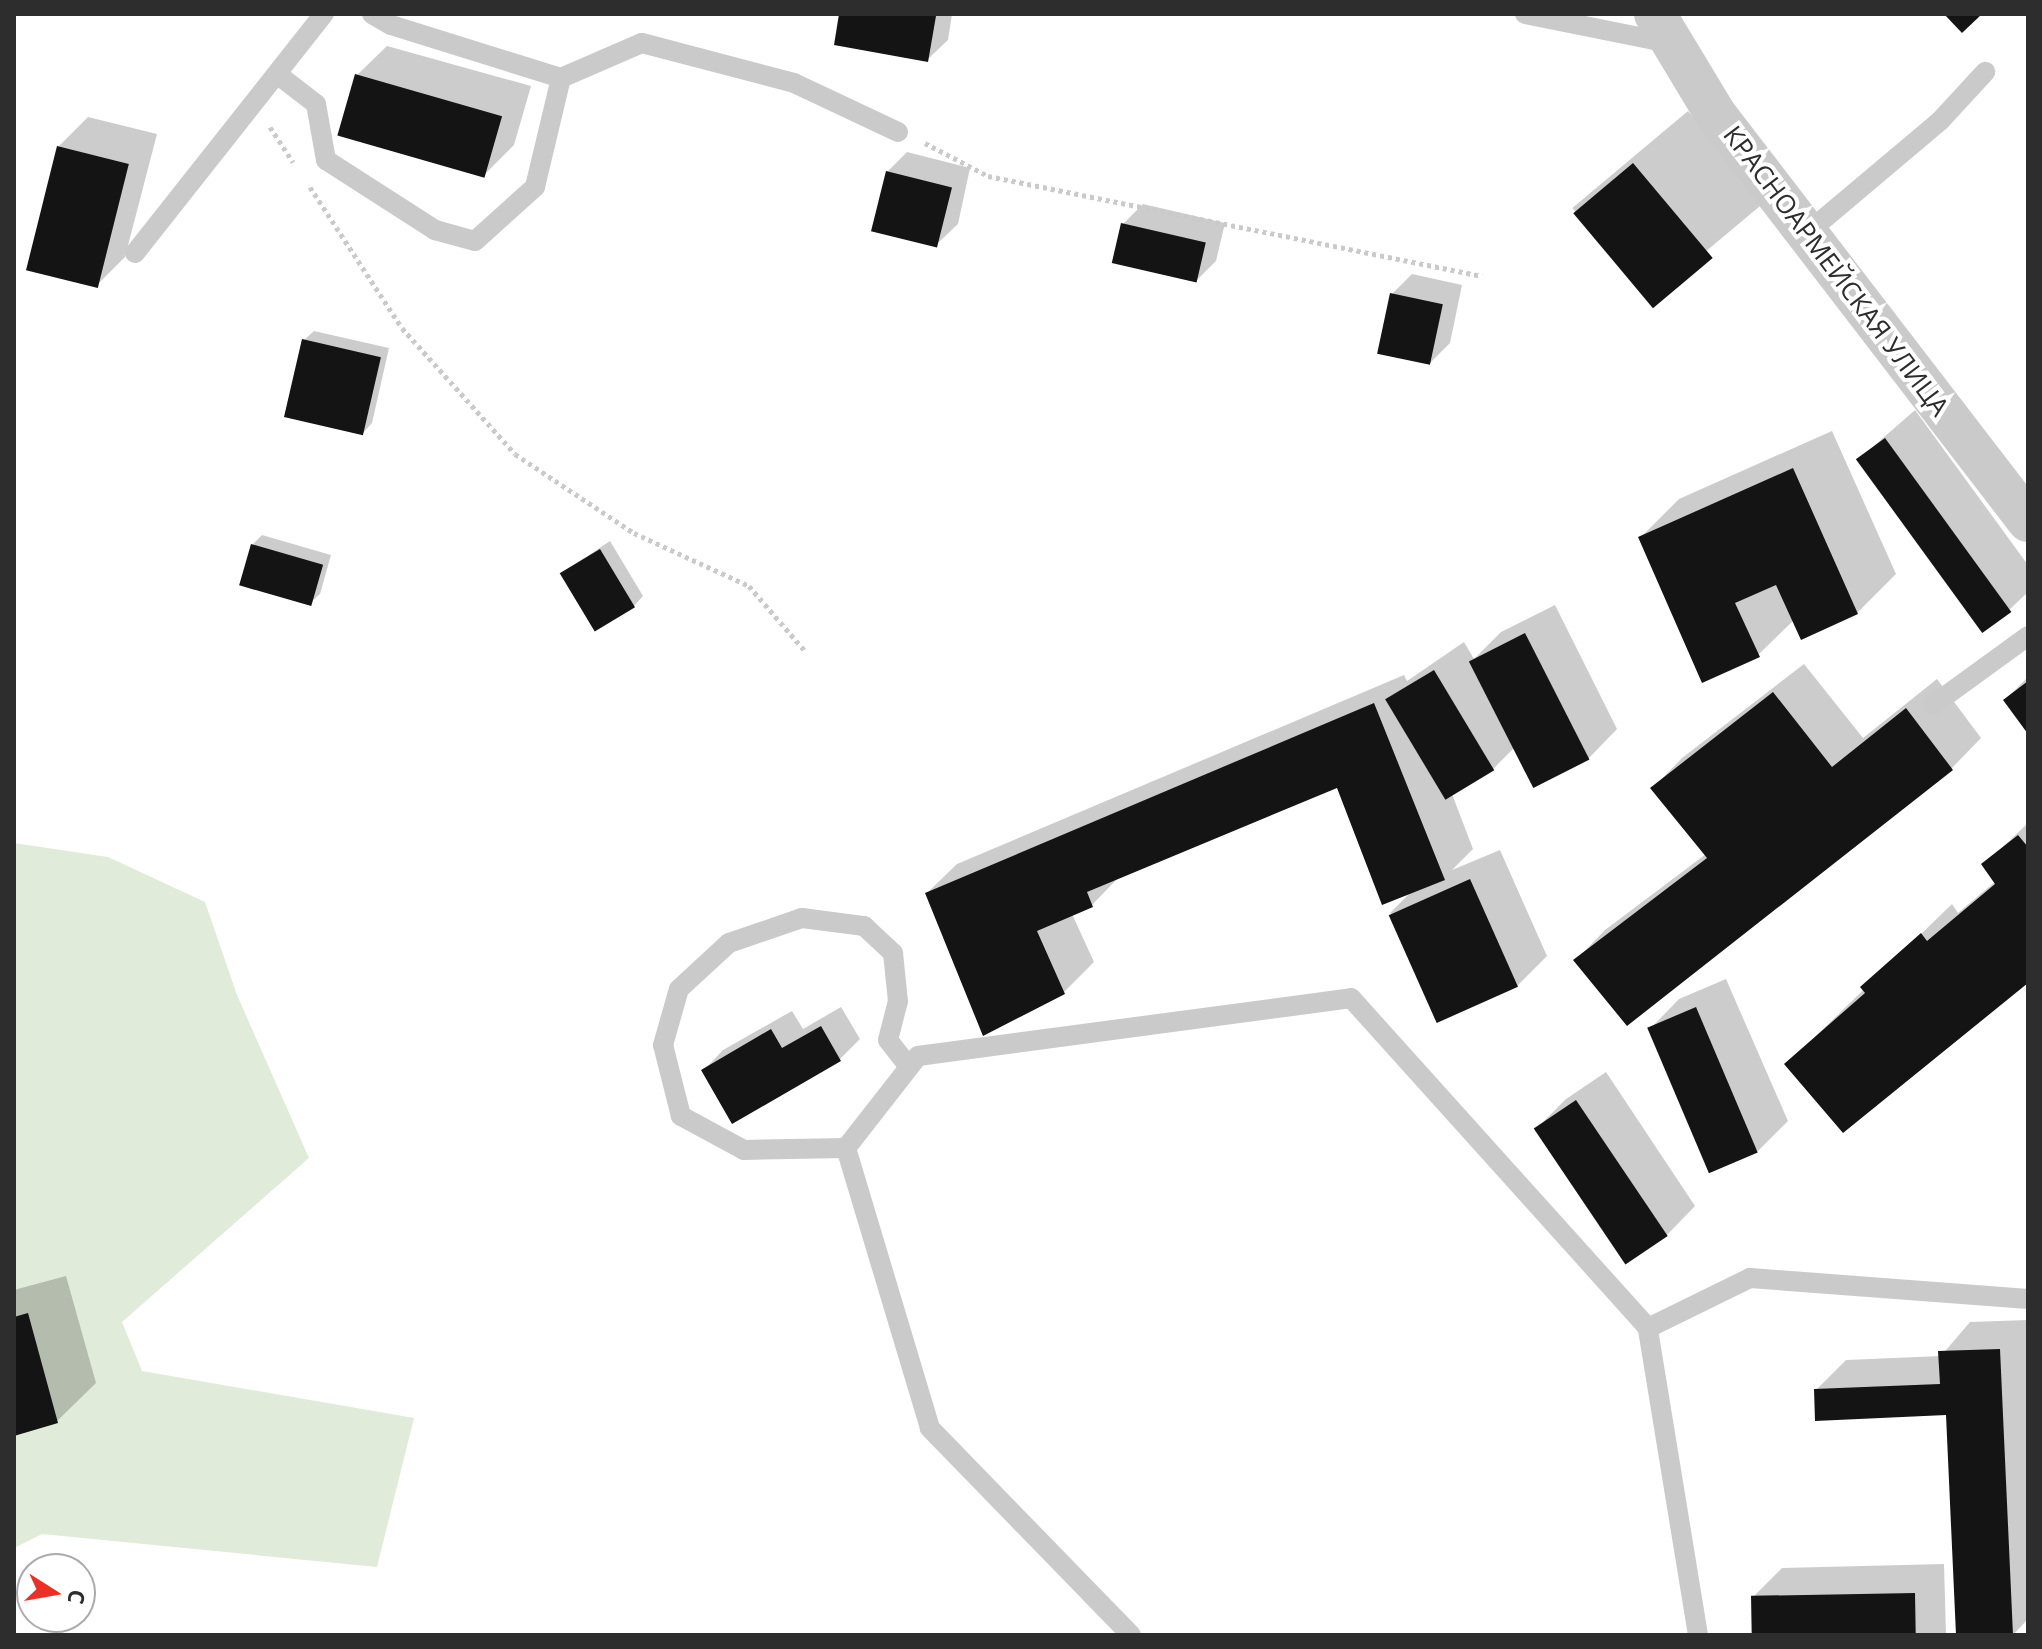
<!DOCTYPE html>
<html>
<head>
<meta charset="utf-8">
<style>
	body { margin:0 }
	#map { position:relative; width:2042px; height:1649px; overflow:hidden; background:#fff; font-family:"Open Sans",sans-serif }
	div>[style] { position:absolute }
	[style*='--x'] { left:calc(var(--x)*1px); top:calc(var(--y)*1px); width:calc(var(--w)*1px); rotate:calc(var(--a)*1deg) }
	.green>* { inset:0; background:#e1ebd9 }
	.shadow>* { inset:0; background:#0003; transform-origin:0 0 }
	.building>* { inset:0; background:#141414; transform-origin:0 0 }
	.path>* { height:5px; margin-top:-2.5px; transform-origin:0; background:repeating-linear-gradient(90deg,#cacaca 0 4px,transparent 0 8px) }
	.lane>* { height:20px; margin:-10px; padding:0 10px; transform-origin:10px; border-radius:10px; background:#cacaca }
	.street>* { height:42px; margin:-21px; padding:0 21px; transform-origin:21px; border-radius:21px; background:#cacaca }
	span { translate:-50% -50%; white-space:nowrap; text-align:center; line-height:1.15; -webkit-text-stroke:8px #fff; paint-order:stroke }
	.street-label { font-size:26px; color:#2d2d2d }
	.frame { position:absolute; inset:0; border:16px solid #2d2d2d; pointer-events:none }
	.north { position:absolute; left:16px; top:1553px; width:80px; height:80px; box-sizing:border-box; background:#fff; border:2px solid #ababab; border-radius:50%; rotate:101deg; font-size:22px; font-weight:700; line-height:32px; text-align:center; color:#2d2d2d }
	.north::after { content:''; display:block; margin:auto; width:28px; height:36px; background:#ed3026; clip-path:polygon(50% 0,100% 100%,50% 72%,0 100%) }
</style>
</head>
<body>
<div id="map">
	<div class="green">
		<div style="clip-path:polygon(14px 843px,108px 857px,205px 902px,237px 995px,309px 1158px,122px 1322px,142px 1371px,414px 1418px,377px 1567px,42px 1534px,14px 1548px)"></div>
	</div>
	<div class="shadow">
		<div style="clip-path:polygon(841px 14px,952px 14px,948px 40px,928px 59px,836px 43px)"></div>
		<div style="clip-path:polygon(387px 46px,531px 86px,514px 145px,485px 174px,357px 75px)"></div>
		<div style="left:1688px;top:111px;width:119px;height:151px;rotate:50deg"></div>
		<div style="clip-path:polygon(88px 117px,157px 134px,125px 257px,95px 287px,58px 147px)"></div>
		<div style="clip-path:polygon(907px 152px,970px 168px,958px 224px,938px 243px,887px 172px)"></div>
		<div style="clip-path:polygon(1143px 204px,1225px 223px,1216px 261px,1196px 281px,1123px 224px)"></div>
		<div style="clip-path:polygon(1412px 274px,1462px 285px,1450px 343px,1430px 363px,1392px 294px)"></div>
		<div style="clip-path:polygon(314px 331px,389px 348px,372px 423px,363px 433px,304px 340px)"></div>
		<div style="clip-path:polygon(1915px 410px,2028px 565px,2028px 592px,2009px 610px,1859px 459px)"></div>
		<div style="clip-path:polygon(1832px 431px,1896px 574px,1857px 613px,1794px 620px,1758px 655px,1640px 538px,1679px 499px)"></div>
		<div style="clip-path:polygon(262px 535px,331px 555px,320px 594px,310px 603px,252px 545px)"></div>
		<div style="clip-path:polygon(610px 541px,643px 596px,634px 606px,562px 573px)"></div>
		<div style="clip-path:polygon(1555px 605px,1617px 729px,1588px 759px,1514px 748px,1493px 769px,1452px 794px,1473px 849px,1452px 870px,1500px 850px,1547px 956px,1517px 986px,1390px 913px,1412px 891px,1338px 785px,1121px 875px,1092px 905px,1072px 914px,1094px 962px,1064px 992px,927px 893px,957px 864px,1404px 675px,1407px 681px,1464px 642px,1474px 659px,1501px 632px)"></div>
		<div style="clip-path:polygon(1804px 664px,1863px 738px,1937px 679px,1981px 738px,1952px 768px,1576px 960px,1605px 930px,1706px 854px,1653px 788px,1682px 758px)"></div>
		<div style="clip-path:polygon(2028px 677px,2028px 731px,2005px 700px)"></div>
		<div style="clip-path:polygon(2028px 823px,2028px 980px,1787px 1064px,1952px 904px,1958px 913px,1996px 881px,1984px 865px)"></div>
		<div style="clip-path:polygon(1726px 979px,1788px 1121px,1758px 1151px,1650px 1029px,1679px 999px)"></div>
		<div style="clip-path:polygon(841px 1007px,860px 1039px,840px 1059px,704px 1070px,723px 1050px,792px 1011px,803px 1029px)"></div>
		<div style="clip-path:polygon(1606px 1072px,1695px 1206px,1666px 1236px,1536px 1129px,1566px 1099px)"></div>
		<div style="clip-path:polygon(66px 1276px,96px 1383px,57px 1421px,14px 1434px,14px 1290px)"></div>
		<div style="clip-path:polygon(2028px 1320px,2028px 1619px,2013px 1635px,1958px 1635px,1947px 1413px,1816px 1390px,1846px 1360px,1941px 1356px,1970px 1322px)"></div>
		<div style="clip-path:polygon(1944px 1564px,1946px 1635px,1753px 1635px,1753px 1597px,1782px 1568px)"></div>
	</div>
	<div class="building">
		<div style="clip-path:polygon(839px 14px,936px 16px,928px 62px,834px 45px)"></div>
		<div style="clip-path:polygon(1944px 14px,1982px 14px,1962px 33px)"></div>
		<div style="left:355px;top:74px;width:153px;height:64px;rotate:16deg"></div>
		<div style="left:57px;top:146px;width:74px;height:128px;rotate:14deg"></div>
		<div style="left:1633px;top:163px;width:124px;height:78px;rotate:50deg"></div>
		<div style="left:886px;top:171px;width:68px;height:62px;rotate:14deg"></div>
		<div style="left:1121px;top:223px;width:87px;height:41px;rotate:13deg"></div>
		<div style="left:1390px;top:293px;width:54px;height:62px;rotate:12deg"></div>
		<div style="left:302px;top:339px;width:81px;height:80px;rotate:13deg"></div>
		<div style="left:1885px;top:438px;width:215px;height:36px;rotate:54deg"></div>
		<div style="clip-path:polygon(1793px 468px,1858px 614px,1801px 640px,1776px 585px,1735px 603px,1760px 657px,1702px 683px,1638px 537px)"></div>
		<div style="left:251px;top:544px;width:75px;height:43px;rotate:16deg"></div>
		<div style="left:600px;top:549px;width:68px;height:47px;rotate:59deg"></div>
		<div style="left:1525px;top:633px;width:142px;height:63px;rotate:63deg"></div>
		<div style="left:1434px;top:670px;width:117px;height:57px;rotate:59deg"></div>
		<div style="clip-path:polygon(2028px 681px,2028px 734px,2003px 700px)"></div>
		<div style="clip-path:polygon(1773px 692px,1832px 767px,1906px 708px,1953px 770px,1627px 1026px,1573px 960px,1707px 858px,1650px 788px)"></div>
		<div style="clip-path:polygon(1374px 703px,1445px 880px,1382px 905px,1337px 788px,1087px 892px,1093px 907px,1037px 931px,1065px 994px,983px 1036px,925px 893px)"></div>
		<div style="clip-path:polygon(2018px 835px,2028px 847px,2028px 983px,1843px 1133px,1784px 1064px,1865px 993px,1860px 987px,1921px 933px,1927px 941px,1995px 884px,1981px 864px)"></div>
		<div style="left:1470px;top:879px;width:118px;height:89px;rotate:66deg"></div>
		<div style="left:1696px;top:1007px;width:158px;height:53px;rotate:67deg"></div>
		<div style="clip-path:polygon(821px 1026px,841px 1061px,732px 1124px,701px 1070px,771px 1029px,782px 1048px)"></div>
		<div style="left:1576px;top:1100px;width:164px;height:51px;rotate:56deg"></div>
		<div style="clip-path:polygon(28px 1313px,58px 1423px,14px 1436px,14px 1317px)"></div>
		<div style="clip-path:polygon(2000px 1349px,2013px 1635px,1956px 1635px,1946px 1415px,1815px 1421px,1814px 1389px,1940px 1384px,1938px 1351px)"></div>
		<div style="left:1915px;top:1593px;width:42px;height:164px;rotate:89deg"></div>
	</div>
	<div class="path">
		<div style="--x:270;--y:127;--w:42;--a:56.7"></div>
		<div style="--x:925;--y:143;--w:71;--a:27.6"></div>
		<div style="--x:988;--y:176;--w:504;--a:11.44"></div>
		<div style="--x:310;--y:187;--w:168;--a:56.9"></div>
		<div style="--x:402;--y:328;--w:169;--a:48.1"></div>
		<div style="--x:515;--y:454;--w:143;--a:33.6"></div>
		<div style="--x:634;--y:533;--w:127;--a:24.7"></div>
		<div style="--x:749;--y:586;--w:87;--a:49.2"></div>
	</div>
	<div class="lane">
		<div style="--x:1525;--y:14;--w:147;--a:11.4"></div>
		<div style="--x:277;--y:74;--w:49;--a:37.6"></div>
		<div style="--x:316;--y:104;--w:57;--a:79.9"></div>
		<div style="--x:326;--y:160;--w:130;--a:32.7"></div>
		<div style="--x:435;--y:230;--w:41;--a:15.4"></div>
		<div style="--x:475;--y:241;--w:81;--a:-42"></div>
		<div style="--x:535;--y:187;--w:112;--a:-76.6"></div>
		<div style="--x:561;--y:78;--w:178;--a:-162.7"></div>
		<div style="--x:391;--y:25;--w:22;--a:-150"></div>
		<div style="--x:561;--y:78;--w:88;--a:-23.4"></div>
		<div style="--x:642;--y:43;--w:157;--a:14.7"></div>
		<div style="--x:794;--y:83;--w:115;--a:25.2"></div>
		<div style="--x:1807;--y:233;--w:174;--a:-40.1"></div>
		<div style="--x:1940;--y:121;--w:67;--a:-47.4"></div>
		<div style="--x:135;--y:253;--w:305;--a:-51.7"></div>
		<div style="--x:1933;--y:705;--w:117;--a:-36"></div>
		<div style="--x:846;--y:1148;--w:102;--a:178.9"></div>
		<div style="--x:744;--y:1150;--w:72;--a:-151.6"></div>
		<div style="--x:681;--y:1116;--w:73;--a:-104.2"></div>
		<div style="--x:663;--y:1045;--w:58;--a:-74.1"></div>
		<div style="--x:679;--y:989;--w:68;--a:-42.6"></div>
		<div style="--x:729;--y:943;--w:77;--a:-18.9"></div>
		<div style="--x:802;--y:918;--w:63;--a:7.4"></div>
		<div style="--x:864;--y:926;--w:40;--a:43"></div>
		<div style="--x:893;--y:953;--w:48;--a:84.1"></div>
		<div style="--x:898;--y:1001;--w:40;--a:104.4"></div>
		<div style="--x:888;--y:1040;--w:34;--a:52"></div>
		<div style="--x:1131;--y:1635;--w:289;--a:-134.2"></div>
		<div style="--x:930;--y:1428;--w:292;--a:-106.7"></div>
		<div style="--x:846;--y:1148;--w:117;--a:-52"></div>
		<div style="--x:918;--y:1056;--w:437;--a:-7.6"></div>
		<div style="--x:1351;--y:998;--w:444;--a:48"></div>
		<div style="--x:1698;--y:1635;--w:311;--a:-99.3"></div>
		<div style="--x:1648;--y:1328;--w:114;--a:-26.1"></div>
		<div style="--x:1750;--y:1278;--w:279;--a:4.3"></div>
	</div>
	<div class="street">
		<div style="--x:1655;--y:14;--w:118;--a:58.9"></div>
		<div style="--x:1716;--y:115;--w:512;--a:52.46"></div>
	</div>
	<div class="street-label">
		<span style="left:1836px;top:271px;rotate:53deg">КРАСНОАРМЕЙСКАЯ УЛИЦА</span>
	</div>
	<div class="frame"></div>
	<div class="north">С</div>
</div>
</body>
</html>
